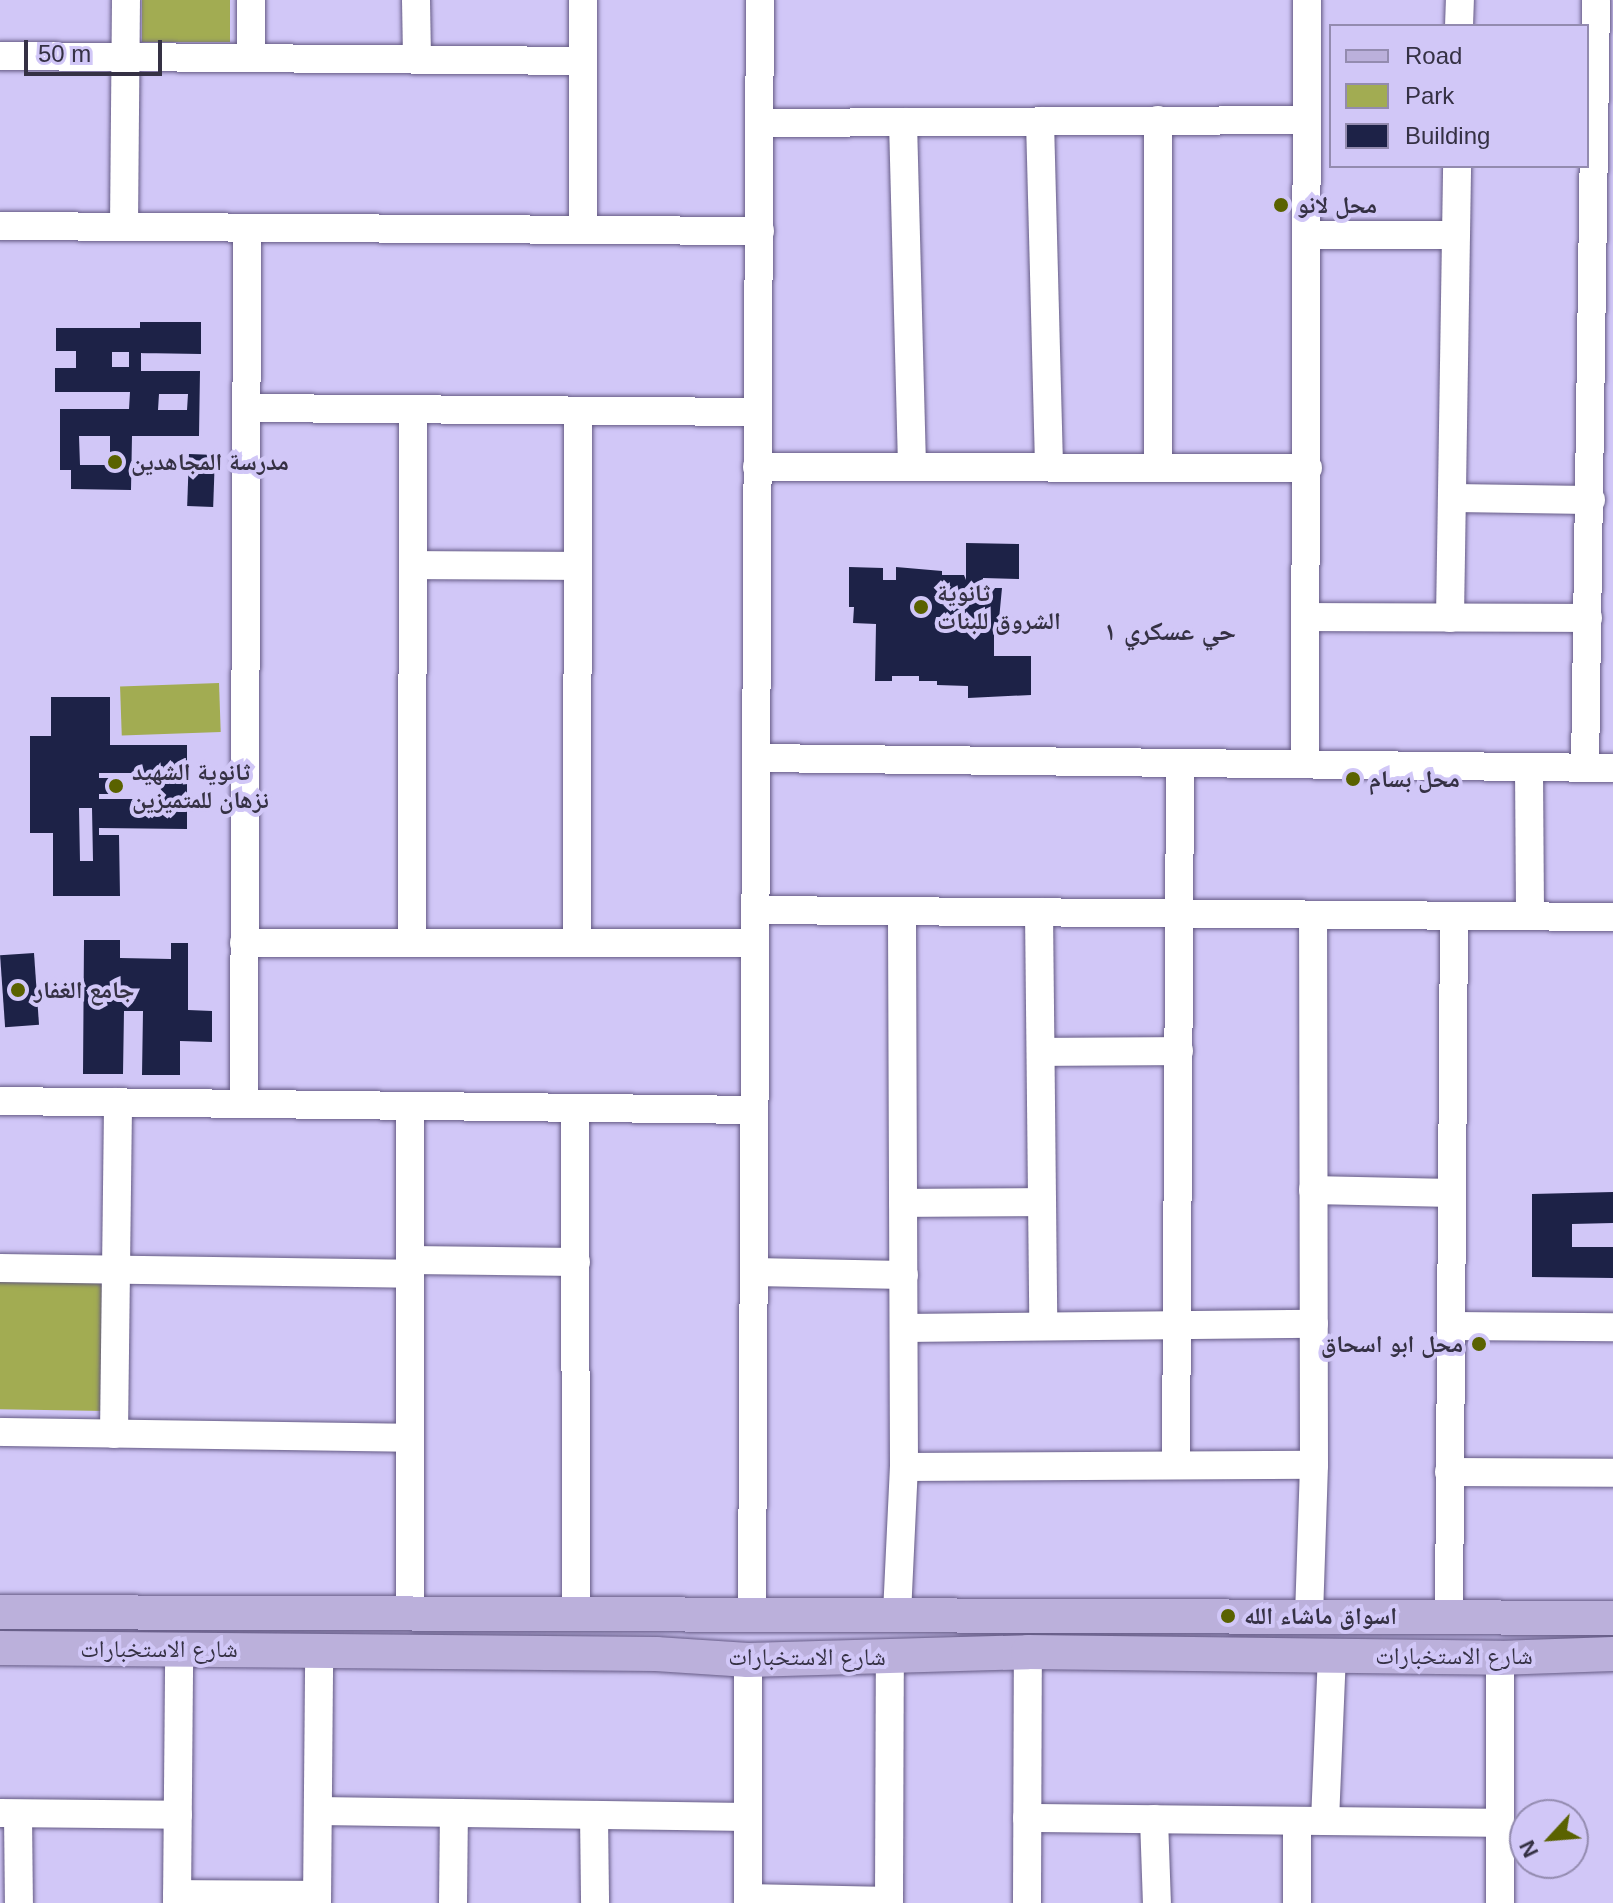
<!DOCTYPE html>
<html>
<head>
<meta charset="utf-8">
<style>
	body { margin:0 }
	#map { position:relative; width:1613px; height:1903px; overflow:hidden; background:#d1c7f7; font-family:Helvetica,"Noto Naskh Arabic",sans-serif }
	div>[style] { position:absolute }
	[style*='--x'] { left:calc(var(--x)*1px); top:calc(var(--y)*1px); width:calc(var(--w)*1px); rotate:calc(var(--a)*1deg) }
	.green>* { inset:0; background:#a2ac52; transform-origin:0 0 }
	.building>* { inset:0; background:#1d2247; transform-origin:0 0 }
	.roads { filter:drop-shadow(0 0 2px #645a84) drop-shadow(0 0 2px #645a84) }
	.minor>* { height:28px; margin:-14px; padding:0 14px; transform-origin:14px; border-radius:14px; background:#fff }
	.major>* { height:34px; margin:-17px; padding:0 17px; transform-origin:17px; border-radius:17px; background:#bbb0db }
	.dots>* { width:22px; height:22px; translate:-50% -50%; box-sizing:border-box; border:4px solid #d1c7f7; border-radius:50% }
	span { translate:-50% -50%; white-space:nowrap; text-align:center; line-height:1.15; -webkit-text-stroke:8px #d1c7f7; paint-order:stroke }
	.poi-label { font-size:24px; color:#353144; font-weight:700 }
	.left { translate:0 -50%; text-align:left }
	.right { translate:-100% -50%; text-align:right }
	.street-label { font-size:24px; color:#353144 }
	.neighbourhood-label { font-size:26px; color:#353144; font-weight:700 }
	.legend { position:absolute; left:1329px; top:24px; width:260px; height:144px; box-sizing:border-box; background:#d1c7f7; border:2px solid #938baf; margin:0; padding:10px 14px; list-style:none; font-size:24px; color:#353144 }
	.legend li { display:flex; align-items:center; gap:16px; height:40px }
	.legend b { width:40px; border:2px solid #938baf }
	.north { position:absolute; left:1509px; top:1799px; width:80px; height:80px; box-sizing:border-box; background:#d1c7f7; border:2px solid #938baf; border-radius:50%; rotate:244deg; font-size:22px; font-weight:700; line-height:32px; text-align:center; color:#353144 }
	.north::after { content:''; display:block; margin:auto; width:28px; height:36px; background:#5a6200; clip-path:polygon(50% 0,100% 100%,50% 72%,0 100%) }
	.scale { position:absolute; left:24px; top:40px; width:138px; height:36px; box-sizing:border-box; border:4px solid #353144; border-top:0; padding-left:10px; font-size:24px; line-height:28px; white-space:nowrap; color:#353144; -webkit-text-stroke:6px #d1c7f7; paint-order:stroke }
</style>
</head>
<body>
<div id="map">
	<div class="green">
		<div style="left:142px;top:0;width:88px;height:42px"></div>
		<div style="left:219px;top:683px;width:49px;height:99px;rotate:88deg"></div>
		<div style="left:107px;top:1272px;width:139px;height:107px;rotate:91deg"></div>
	</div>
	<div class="building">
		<div style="clip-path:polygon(evenodd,140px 322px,201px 322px,201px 354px,141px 353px,141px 371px,200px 371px,199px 436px,132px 436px,131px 490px,71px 489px,71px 470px,60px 470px,60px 409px,129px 409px,130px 392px,55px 392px,55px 368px,76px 368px,76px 351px,56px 351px,56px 328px,140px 328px,140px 322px,112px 352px,129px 352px,129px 367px,112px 367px,112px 352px,140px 322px,159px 394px,188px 394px,187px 410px,158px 410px,159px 394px,140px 322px,79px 436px,110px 436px,110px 465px,80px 465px,79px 436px)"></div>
		<div style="left:189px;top:454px;width:26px;height:52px;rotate:2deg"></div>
		<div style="clip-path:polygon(966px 543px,1019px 544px,1019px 579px,983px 578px,983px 588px,1002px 588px,998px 630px,994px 629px,994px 656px,1031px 656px,1031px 695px,968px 698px,968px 686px,937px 685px,937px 681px,919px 681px,919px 676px,892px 676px,892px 681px,875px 681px,876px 624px,853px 623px,854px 607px,849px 607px,849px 567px,883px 568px,883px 580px,896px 580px,896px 567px,942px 571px,942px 575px,964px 575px,966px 580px)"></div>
		<div style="clip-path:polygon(evenodd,51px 697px,110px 697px,110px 745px,187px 745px,187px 829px,99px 828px,99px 835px,119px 835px,120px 896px,53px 896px,53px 833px,30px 833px,30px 736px,51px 736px,51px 697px,99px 773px,161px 773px,160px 799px,99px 799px,99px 794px,112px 794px,112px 778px,99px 778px,99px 773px,51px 697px,79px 808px,92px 808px,93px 861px,80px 861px,79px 808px)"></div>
		<div style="clip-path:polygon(84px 940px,120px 940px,120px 958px,171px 959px,171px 943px,188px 943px,188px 1010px,212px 1011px,212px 1042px,180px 1041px,180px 1075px,142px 1075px,143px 1011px,124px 1011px,123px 1074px,83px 1074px)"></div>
		<div style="left:34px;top:953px;width:72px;height:34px;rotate:86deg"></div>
		<div style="clip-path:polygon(1613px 1192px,1613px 1223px,1572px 1224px,1572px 1247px,1613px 1247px,1613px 1278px,1532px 1277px,1532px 1194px)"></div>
	</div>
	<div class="roads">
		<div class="minor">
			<div style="--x:251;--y:0;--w:58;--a:90"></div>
			<div style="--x:416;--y:0;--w:59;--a:89"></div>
			<div style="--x:583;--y:0;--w:230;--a:90"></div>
			<div style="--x:1459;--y:26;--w:26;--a:-88"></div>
			<div style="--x:0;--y:56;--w:583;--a:0.49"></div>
			<div style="--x:1040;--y:121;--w:346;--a:88.5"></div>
			<div style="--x:903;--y:122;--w:345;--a:88.5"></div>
			<div style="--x:760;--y:123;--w:547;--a:-0.31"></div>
			<div style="--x:0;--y:226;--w:760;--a:0.38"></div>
			<div style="--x:124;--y:227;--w:227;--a:-89.5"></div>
			<div style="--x:1307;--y:235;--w:149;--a:0"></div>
			<div style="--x:248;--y:408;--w:509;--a:0.45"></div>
			<div style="--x:757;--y:467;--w:551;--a:0.1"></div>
			<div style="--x:1158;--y:468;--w:348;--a:-90"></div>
			<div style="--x:1452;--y:498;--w:139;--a:0.8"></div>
			<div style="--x:413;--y:565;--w:165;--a:0.3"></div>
			<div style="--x:1306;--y:617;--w:282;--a:0.2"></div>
			<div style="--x:1450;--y:618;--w:452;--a:-89.1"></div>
			<div style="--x:756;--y:758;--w:857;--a:0.67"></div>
			<div style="--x:1305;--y:764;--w:764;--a:-89.85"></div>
			<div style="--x:1585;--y:768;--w:768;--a:-89.18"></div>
			<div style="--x:1529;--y:769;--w:147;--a:89.6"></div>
			<div style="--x:755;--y:910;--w:858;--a:0.47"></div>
			<div style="--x:1039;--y:912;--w:414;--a:89.4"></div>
			<div style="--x:244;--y:943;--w:511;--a:0"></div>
			<div style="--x:412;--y:943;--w:534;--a:-89.89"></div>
			<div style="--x:577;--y:943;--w:532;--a:-89.89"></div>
			<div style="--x:1041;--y:1052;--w:138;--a:-0.4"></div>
			<div style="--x:0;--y:1101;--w:754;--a:0.68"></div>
			<div style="--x:244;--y:1104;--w:876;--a:-89.8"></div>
			<div style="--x:575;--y:1108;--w:507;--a:89.89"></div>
			<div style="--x:1313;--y:1190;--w:138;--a:1.2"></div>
			<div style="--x:903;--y:1203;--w:139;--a:-0.4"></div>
			<div style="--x:410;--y:1260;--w:166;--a:0.7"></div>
			<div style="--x:0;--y:1268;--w:410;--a:0.8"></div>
			<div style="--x:754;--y:1272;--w:150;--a:1.1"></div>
			<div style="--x:1451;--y:1326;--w:162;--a:0.4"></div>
			<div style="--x:904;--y:1328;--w:410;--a:-0.6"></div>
			<div style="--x:0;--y:1432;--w:410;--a:0.8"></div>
			<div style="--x:114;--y:1434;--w:332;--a:-89.3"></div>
			<div style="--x:1176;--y:1465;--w:702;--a:-89.67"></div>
			<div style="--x:904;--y:1467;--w:410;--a:-0.3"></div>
			<div style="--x:1449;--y:1472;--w:164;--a:0.3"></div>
			<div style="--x:410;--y:1614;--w:508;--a:-90"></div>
			<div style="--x:897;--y:1614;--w:147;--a:-87.3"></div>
			<div style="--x:904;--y:1467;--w:556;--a:-90.21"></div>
			<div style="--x:752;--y:1615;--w:1615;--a:-89.72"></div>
			<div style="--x:1309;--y:1616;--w:151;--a:-88.1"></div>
			<div style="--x:1314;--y:1465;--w:550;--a:-90.1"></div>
			<div style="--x:1449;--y:1616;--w:699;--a:-89.59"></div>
			<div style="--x:748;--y:1660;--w:243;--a:90"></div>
			<div style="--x:318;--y:1811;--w:430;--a:0.8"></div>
			<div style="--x:0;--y:1813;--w:178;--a:0.6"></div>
			<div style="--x:18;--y:1814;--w:89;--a:89.4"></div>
			<div style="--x:594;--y:1815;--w:88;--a:89.3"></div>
			<div style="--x:1027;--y:1818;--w:473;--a:0.6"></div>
			<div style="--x:1154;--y:1819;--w:84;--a:88"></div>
			<div style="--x:1325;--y:1821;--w:164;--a:-87.6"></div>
			<div style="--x:177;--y:1894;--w:140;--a:0.4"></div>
			<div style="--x:748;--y:1898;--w:141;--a:1.2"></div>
			<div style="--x:177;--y:1903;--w:254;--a:-89.5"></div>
			<div style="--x:317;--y:1903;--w:253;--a:-89.5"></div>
			<div style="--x:453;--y:1903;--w:90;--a:-89.4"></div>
			<div style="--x:889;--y:1903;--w:246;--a:-89.8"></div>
			<div style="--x:1027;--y:1903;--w:251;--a:-89.8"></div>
			<div style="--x:1297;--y:1903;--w:82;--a:-90"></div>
			<div style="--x:1500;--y:1903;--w:245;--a:-90"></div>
		</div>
		<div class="major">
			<div style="--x:0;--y:1612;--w:1613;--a:0.21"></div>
			<div style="--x:0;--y:1648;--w:656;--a:0.52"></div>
			<div style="--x:656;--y:1654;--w:92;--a:3.7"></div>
			<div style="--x:748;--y:1660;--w:280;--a:-1.6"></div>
			<div style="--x:1028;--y:1652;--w:472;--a:0.7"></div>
			<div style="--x:1500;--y:1658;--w:113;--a:-2"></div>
		</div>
	</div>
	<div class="dots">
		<div style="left:1281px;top:205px;background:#5a6200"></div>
		<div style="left:115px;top:462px;background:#5a6200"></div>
		<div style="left:921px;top:607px;background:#5a6200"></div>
		<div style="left:1353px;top:779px;background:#5a6200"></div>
		<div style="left:116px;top:786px;background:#5a6200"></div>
		<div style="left:18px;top:990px;background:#5a6200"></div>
		<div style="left:1479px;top:1344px;background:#5a6200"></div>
		<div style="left:1228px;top:1616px;background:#5a6200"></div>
	</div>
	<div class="poi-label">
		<span class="left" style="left:1297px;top:205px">محل لانو</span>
		<span class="left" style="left:131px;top:462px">مدرسة المجاهدين</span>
		<span class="left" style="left:937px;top:607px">ثانوية<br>الشروق للبنات</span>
		<span class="left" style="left:132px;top:786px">ثانوية الشهيد<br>نزهان للمتميزين</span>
		<span class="left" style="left:1369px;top:779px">محل بسام</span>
		<span class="left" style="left:34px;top:990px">جامع الغفار</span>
		<span class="right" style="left:1463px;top:1344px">محل ابو اسحاق</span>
		<span class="left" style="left:1244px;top:1616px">اسواق ماشاء الله</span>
	</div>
	<div class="street-label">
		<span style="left:159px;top:1649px">شارع الاستخبارات</span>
		<span style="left:1454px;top:1656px">شارع الاستخبارات</span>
		<span style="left:807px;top:1657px">شارع الاستخبارات</span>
	</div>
	<div class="neighbourhood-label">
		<span style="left:1170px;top:632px">حي عسكري ١</span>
	</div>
	<ul class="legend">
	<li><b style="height:10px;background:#bbb0db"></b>Road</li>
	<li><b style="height:22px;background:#a2ac52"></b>Park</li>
	<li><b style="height:22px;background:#1d2247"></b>Building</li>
	</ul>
	<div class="north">N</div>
	<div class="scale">50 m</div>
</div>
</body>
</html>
